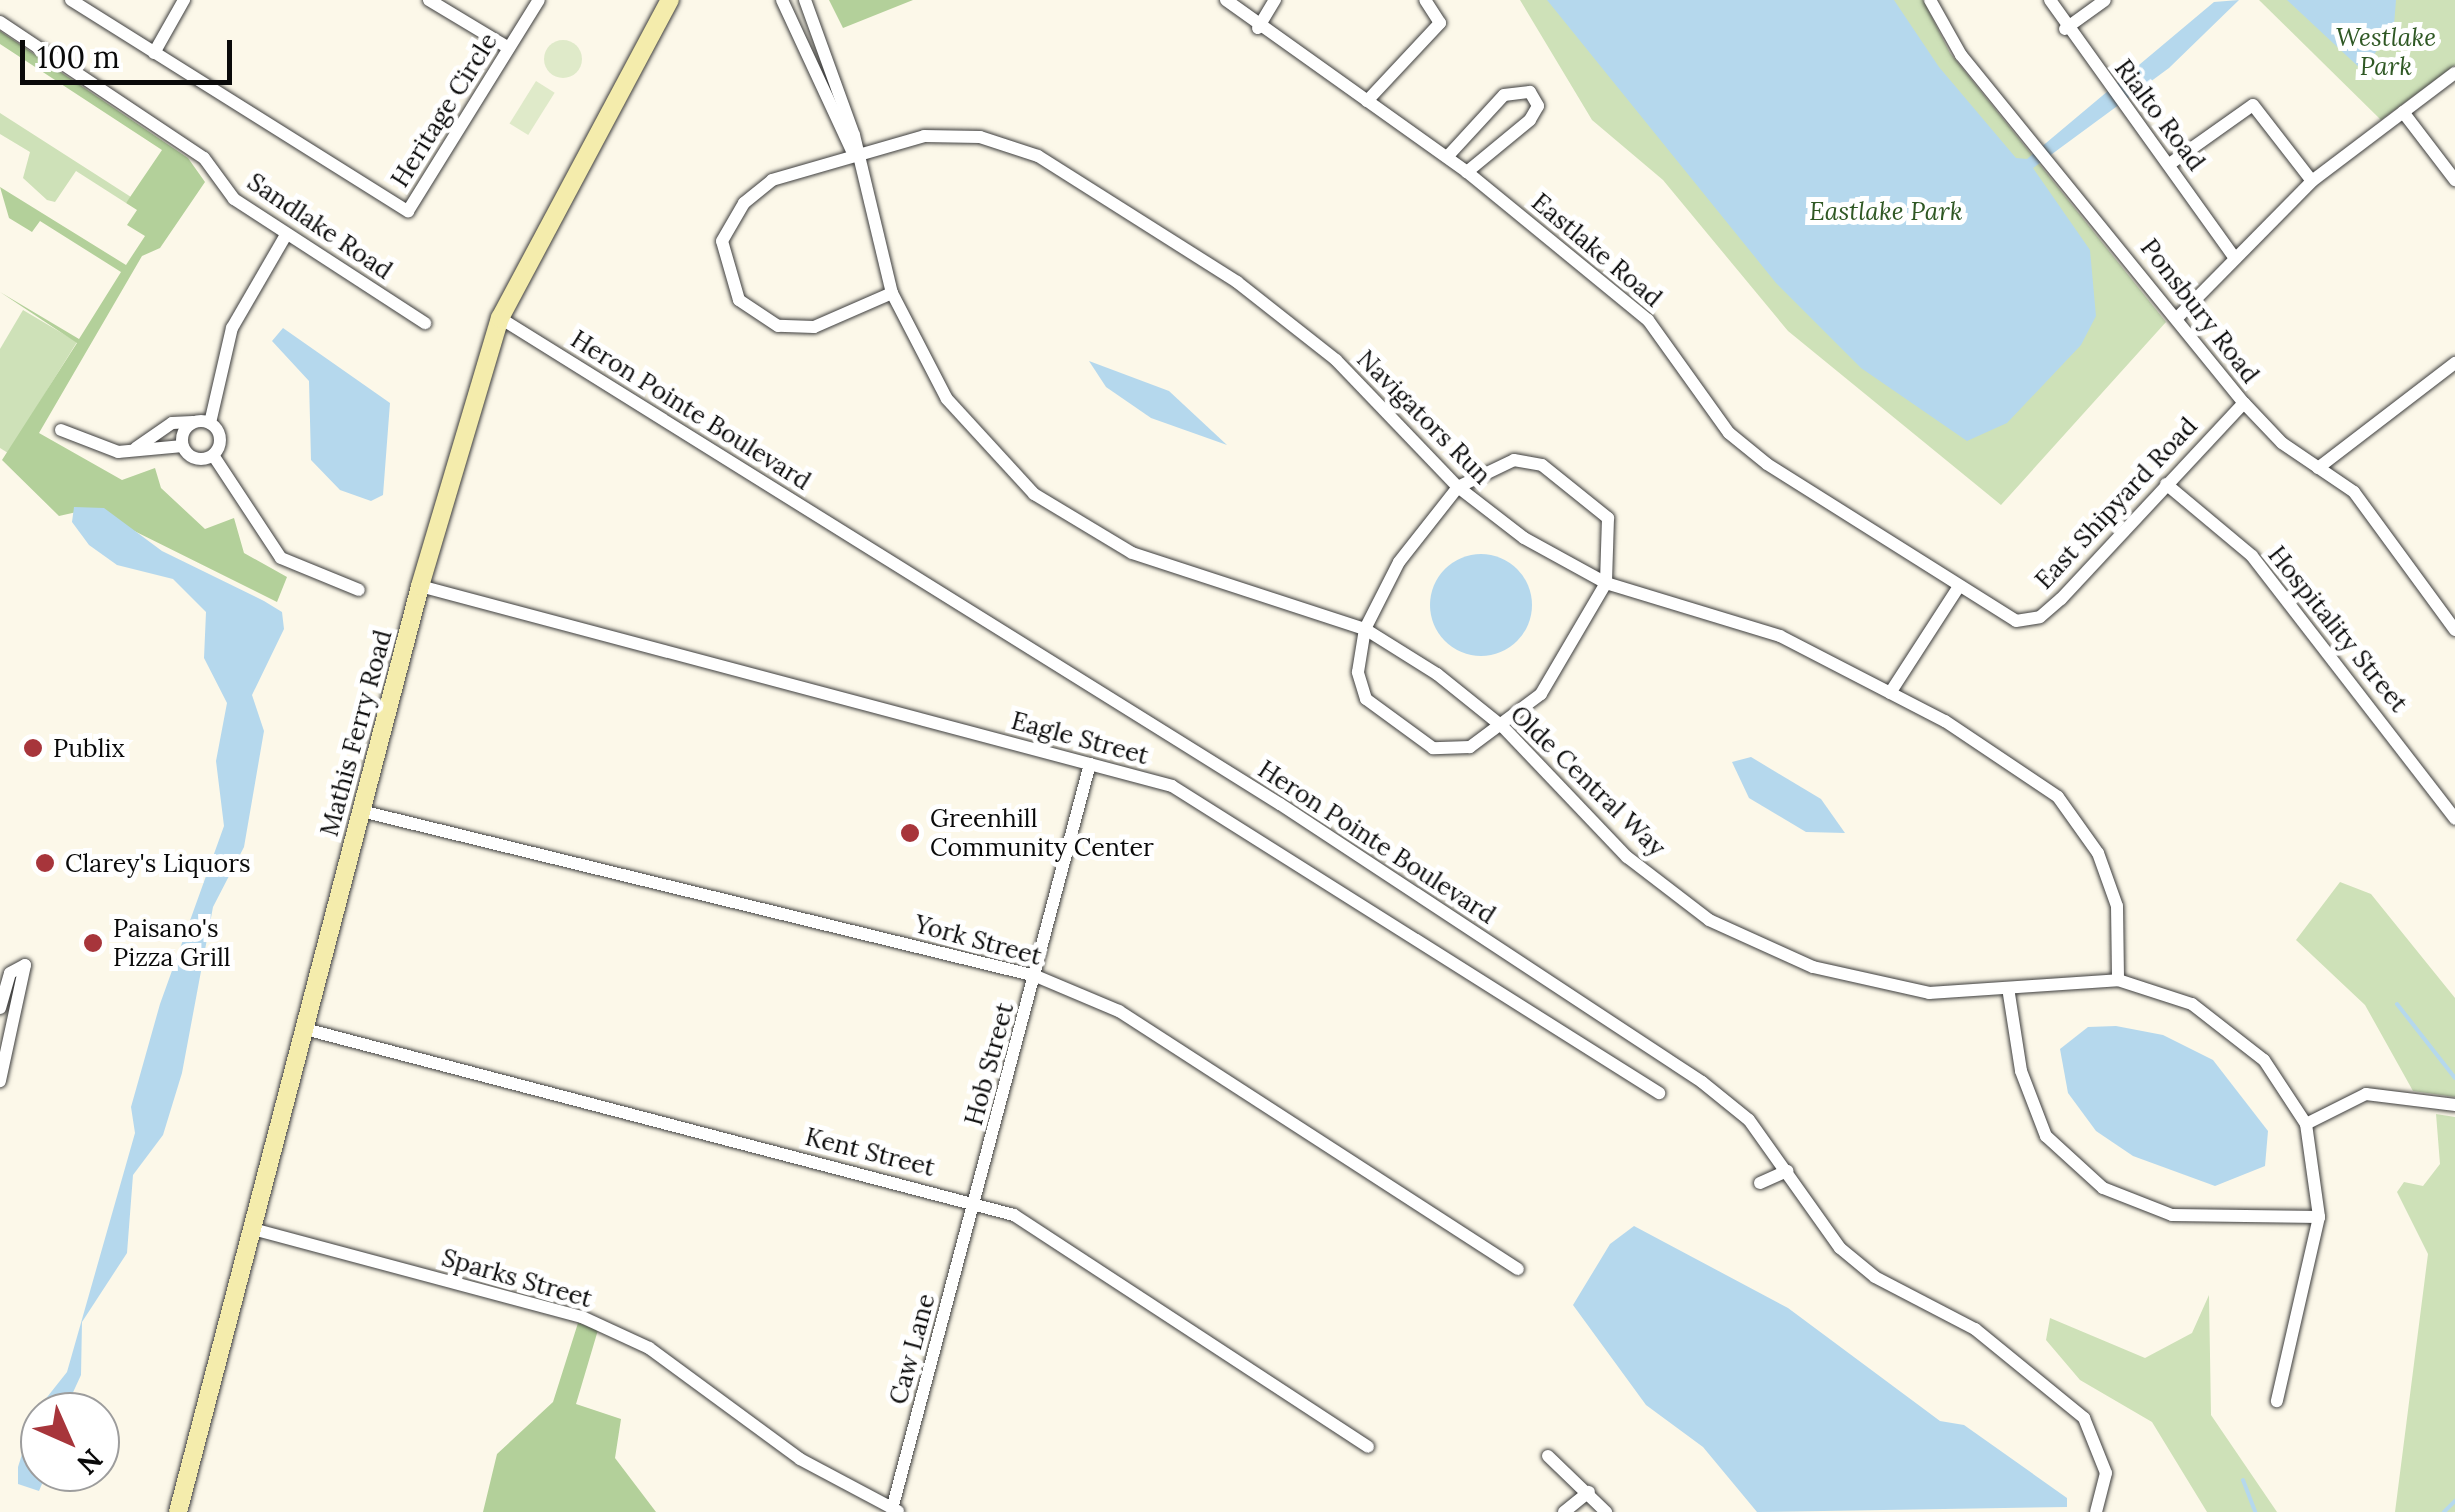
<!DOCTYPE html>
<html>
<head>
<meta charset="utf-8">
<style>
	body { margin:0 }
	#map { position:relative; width:2455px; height:1512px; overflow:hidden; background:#fcf8e9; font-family:Lora,serif }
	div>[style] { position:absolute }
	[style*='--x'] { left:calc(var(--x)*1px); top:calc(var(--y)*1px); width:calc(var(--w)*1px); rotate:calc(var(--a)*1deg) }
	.green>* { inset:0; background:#cee1b8 }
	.forest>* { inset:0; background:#b3d09a }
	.pitch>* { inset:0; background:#dfeac9; transform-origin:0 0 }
	.round { border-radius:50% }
	.water>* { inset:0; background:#b5d8ed }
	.stream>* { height:4px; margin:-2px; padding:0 2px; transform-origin:2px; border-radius:2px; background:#b5d8ed }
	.roads { filter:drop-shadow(0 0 2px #3d3d3d) drop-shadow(0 0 2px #3d3d3d) }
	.street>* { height:12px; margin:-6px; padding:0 6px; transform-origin:6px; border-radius:6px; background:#fff }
	.street>.ring { margin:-6px; padding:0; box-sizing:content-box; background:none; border:12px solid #fff; border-radius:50% }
	.secondary>* { height:18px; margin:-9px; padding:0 9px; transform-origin:9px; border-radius:9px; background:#f4ecac }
	.dots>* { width:28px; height:28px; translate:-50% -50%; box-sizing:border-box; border:5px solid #fff; border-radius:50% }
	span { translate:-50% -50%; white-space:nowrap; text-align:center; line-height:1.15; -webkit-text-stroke:10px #fff; paint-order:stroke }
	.park-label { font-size:25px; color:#2f5824; font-style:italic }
	.street-label { font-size:25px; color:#0a0a0a }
	.poi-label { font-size:25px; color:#0a0a0a }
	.left { translate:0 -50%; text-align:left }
	.north { position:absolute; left:20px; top:1392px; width:100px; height:100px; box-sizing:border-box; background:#fff; border:2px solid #9d9d9d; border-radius:50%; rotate:135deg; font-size:28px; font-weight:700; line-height:40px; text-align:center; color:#0a0a0a }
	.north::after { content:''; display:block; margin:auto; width:35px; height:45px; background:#a7353b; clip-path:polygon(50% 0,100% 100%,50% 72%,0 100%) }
	.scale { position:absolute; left:20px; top:40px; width:212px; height:45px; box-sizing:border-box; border:5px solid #0a0a0a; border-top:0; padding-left:12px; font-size:30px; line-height:35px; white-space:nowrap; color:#0a0a0a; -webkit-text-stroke:8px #fff; paint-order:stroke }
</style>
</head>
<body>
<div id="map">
	<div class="green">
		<div style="clip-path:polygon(1520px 0,1923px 0,1950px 53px,2166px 322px,2001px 505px,1788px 331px,1663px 180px,1592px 120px)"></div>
		<div style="clip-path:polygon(2259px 0,2455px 0,2455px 65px,2381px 120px)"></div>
		<div style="clip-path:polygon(0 113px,131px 197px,126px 203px,76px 171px,55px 202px,47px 200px,23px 178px,30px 152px,0 134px)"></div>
		<div style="clip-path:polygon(23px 310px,77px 342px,8px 453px,0 448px,0 349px)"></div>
		<div style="clip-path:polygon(2340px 882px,2371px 894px,2455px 998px,2455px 1097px,2413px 1091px,2365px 1005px,2296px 940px)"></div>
		<div style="clip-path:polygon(2436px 1114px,2455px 1117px,2455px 1512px,2395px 1512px,2428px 1254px,2397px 1192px,2404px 1182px,2423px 1186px,2440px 1164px)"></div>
		<div style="clip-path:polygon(2209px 1295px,2211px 1415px,2277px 1512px,2207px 1512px,2152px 1422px,2080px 1380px,2046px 1340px,2050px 1318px,2145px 1358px,2192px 1333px)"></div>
	</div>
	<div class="forest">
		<div style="clip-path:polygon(829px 0,913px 0,843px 28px)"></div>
		<div style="clip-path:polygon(0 31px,188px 158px,205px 182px,160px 248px,142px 256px,39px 433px,122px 480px,155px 468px,161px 488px,205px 529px,234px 518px,244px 553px,287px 577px,277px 602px,90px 509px,59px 516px,2px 460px,77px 343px,0 292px,79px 339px,121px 272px,40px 221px,32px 232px,9px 218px,0 187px,126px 265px,145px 236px,127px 225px,137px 210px,126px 203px,162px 150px,0 44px)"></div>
		<div style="clip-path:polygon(578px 1323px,598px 1330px,576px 1404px,621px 1419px,615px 1458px,656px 1512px,483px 1512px,497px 1454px,553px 1402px)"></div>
	</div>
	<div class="pitch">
		<div class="round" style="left:544px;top:40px;width:38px;height:38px"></div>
		<div style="left:536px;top:81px;width:22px;height:50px;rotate:32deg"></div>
	</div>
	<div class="water">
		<div style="clip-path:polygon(1547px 0,1894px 0,1939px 67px,2016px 158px,2027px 159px,2214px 2px,2239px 0,2169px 68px,2033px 168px,2090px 250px,2096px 316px,2081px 345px,2007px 423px,1967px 441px,1861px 368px,1776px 283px)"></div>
		<div style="clip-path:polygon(2287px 0,2396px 0,2394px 25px,2363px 71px)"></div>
		<div style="clip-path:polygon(283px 328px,390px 403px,383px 495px,371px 501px,340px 490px,311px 460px,309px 381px,272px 341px)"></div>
		<div style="clip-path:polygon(1089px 361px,1169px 391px,1227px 445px,1151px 418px,1106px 387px)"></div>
		<div style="clip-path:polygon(74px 507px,104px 508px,162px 551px,264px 601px,282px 612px,284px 629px,252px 695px,264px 731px,244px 847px,213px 907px,182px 1073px,163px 1135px,133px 1175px,127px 1253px,82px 1322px,81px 1375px,64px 1412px,40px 1412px,40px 1472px,47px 1472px,39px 1491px,18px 1484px,18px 1467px,29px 1432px,44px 1401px,67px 1372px,135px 1133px,131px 1107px,160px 1004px,224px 826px,216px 761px,227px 703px,204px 658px,206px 612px,173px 579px,117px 565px,89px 545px,72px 522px)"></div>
		<div class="round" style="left:1430px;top:554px;width:102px;height:102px"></div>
		<div style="clip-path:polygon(1751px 757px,1821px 799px,1845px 833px,1806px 832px,1749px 798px,1732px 762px)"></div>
		<div style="clip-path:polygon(2116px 1026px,2163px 1035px,2213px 1060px,2268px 1131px,2265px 1166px,2215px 1186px,2133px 1156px,2096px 1131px,2068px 1093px,2060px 1049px,2088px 1027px)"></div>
		<div style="clip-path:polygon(1634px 1226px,1788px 1308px,1940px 1421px,1964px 1425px,2067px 1498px,2067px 1507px,1757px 1512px,1703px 1447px,1646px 1405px,1573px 1305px,1610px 1244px)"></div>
	</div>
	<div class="stream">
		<div style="--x:2397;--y:1004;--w:94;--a:51.9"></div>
		<div style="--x:2243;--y:1480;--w:34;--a:69"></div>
		<div style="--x:2444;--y:1512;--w:16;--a:-45"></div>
	</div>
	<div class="roads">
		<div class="street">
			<div style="--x:71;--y:0;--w:398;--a:32.1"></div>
			<div style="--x:408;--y:211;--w:248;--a:-58.2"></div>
			<div style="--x:429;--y:0;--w:93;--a:31"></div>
			<div style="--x:782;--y:0;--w:171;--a:65.1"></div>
			<div style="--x:805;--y:0;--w:144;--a:70.1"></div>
			<div style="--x:854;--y:135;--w:163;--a:76.5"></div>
			<div style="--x:892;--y:293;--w:119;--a:62.6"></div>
			<div style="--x:947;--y:399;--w:129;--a:47.5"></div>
			<div style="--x:1034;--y:494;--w:114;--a:31"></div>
			<div style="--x:1132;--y:553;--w:245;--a:18.1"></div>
			<div style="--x:1365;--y:629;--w:85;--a:32"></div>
			<div style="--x:1437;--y:674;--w:85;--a:38.8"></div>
			<div style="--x:1503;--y:727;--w:180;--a:46.4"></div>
			<div style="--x:1627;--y:857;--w:103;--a:37.5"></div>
			<div style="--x:1709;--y:920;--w:114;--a:24.3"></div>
			<div style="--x:1813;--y:967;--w:119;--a:12.6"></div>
			<div style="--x:1929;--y:993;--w:189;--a:-3.9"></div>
			<div style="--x:2118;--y:980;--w:78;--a:18"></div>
			<div style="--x:2192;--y:1004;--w:91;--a:37.9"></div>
			<div style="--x:2264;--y:1060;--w:77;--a:56.7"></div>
			<div style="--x:2306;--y:1124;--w:94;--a:82"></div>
			<div style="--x:2319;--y:1217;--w:189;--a:102.9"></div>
			<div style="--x:1226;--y:0;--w:296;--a:35.5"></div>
			<div style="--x:1467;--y:172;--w:234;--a:39.3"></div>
			<div style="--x:1648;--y:320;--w:139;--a:54.4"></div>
			<div style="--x:1729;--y:433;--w:49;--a:39.2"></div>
			<div style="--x:1767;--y:464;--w:294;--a:32.2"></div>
			<div style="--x:2016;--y:621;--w:24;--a:-9"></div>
			<div style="--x:2040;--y:617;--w:28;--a:-41"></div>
			<div style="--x:2061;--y:599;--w:268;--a:-47"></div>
			<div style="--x:1930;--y:0;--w:63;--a:60.6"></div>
			<div style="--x:1961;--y:55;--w:449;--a:50.9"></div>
			<div style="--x:2244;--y:403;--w:55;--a:46.5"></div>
			<div style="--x:2282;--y:443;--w:87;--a:34.2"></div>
			<div style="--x:2354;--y:492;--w:171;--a:53.8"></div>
			<div style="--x:2050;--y:0;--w:317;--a:54.4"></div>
			<div style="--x:0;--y:22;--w:245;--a:33.7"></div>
			<div style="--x:204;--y:158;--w:51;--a:53.8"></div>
			<div style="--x:234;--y:199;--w:228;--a:33"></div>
			<div style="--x:1258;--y:28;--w:33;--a:-59"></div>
			<div style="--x:2065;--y:29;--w:49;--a:-35.9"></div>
			<div style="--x:154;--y:53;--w:61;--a:-60.5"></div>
			<div style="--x:1367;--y:101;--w:107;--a:-46.9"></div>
			<div style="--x:1440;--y:23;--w:27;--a:-123"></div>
			<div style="--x:2403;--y:112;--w:86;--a:52.6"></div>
			<div style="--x:1447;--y:157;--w:84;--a:-47.4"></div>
			<div style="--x:1504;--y:95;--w:26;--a:-7"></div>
			<div style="--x:1530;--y:92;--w:16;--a:60"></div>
			<div style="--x:1538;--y:106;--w:16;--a:120"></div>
			<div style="--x:1530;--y:120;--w:82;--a:140.5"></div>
			<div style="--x:2171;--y:163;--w:100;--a:-35.3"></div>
			<div style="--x:2253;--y:105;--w:96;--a:52.2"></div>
			<div style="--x:892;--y:293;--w:85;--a:156.4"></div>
			<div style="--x:814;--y:327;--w:36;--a:-178"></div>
			<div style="--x:778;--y:326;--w:47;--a:-146.3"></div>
			<div style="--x:739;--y:300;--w:61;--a:-106.1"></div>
			<div style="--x:722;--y:241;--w:44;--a:-59.9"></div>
			<div style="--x:744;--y:203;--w:36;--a:-39"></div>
			<div style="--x:772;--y:180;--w:158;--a:-16.1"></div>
			<div style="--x:924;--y:136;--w:56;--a:1"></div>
			<div style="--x:980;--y:137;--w:61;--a:18.1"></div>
			<div style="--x:1038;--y:156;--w:236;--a:32.3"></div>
			<div style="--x:1237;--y:282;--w:126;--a:38.2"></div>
			<div style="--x:1336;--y:360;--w:176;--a:46.2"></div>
			<div style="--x:1458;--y:487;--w:83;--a:37.7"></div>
			<div style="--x:1524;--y:538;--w:94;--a:28.8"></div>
			<div style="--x:1606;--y:583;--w:182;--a:16.9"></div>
			<div style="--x:1780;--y:636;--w:186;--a:27.3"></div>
			<div style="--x:1945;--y:721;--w:136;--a:33.9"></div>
			<div style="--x:2058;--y:797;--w:69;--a:54.5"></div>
			<div style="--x:2098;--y:853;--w:56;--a:70.3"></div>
			<div style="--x:2117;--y:906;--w:74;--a:89.2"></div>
			<div style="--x:2179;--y:316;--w:190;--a:-45.4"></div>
			<div style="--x:2312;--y:181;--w:179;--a:-37.1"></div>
			<div style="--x:500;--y:318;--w:919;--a:31.93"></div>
			<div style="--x:1280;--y:804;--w:505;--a:33.38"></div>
			<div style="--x:1702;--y:1082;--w:60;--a:39"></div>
			<div style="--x:1749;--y:1120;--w:157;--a:54.6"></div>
			<div style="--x:1840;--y:1248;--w:45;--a:39.6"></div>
			<div style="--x:1875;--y:1277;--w:113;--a:27.5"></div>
			<div style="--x:1975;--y:1329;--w:141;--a:39.2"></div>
			<div style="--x:2084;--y:1418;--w:59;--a:68.2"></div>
			<div style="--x:2106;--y:1473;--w:40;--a:104.4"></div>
			<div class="ring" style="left:182px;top:421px;width:26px;height:26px"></div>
			<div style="--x:210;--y:423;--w:98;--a:-77"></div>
			<div style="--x:232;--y:328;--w:108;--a:-59.9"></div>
			<div style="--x:61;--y:430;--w:61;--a:21.1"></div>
			<div style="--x:118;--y:452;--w:65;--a:-5.3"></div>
			<div style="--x:136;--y:448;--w:44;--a:-34.8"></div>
			<div style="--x:172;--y:423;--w:21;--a:-3"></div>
			<div style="--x:213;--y:455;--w:123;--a:56.6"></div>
			<div style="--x:281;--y:558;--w:84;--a:22.3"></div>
			<div style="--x:1514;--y:460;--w:28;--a:10"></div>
			<div style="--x:1542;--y:465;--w:85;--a:38.8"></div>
			<div style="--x:1608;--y:518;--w:65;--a:91.8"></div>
			<div style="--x:1606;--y:583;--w:129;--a:120.4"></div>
			<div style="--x:1541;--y:694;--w:89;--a:143.3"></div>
			<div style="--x:1470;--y:747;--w:37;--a:178"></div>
			<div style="--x:1433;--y:748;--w:83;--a:-143.8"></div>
			<div style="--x:1366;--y:699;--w:28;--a:-107"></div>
			<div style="--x:1358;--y:672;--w:44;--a:-80.8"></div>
			<div style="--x:1365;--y:629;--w:75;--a:-63.1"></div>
			<div style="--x:1399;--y:562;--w:95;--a:-51.8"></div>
			<div style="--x:1458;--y:487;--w:62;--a:-25.7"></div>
			<div style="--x:2318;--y:468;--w:173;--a:-37.5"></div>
			<div style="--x:2166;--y:484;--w:112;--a:39.9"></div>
			<div style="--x:2252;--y:556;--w:332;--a:52.3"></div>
			<div style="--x:420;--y:586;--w:778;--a:14.89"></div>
			<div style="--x:1172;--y:786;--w:576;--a:32.23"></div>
			<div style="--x:1890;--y:693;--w:125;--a:-57.1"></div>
			<div style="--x:361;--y:811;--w:695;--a:13.74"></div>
			<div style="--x:1036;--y:976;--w:90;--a:22.9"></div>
			<div style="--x:1119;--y:1011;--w:475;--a:32.9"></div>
			<div style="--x:2009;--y:994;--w:78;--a:81.1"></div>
			<div style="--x:2021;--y:1071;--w:70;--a:69"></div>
			<div style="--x:2046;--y:1136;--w:77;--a:42.4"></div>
			<div style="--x:2103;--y:1188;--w:74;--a:21.4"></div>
			<div style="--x:2172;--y:1215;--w:147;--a:0.8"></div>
			<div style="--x:0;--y:1008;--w:36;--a:-74"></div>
			<div style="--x:10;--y:973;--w:17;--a:-28"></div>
			<div style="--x:25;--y:965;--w:119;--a:102.2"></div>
			<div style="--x:305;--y:1029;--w:733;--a:14.7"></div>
			<div style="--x:1014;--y:1215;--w:423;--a:33.2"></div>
			<div style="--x:2306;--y:1124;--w:67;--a:-26.6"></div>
			<div style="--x:2366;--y:1094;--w:90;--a:7"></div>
			<div style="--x:1760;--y:1183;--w:30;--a:-24"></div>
			<div style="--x:253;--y:1229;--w:341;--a:15"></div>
			<div style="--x:582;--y:1317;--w:74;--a:24.8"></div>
			<div style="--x:649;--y:1348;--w:187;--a:36.3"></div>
			<div style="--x:800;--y:1459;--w:111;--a:28"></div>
			<div style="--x:1548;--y:1456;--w:81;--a:44"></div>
			<div style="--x:892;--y:1509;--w:771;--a:-75.12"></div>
			<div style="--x:1564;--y:1512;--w:32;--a:-39"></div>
		</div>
		<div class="secondary">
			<div style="--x:178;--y:1512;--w:957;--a:-75.35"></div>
			<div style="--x:420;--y:586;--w:280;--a:-73.4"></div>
			<div style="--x:500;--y:318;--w:361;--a:-61.9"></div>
		</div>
	</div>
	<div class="dots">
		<div style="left:33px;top:748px;background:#a7353b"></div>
		<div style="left:910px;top:833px;background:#a7353b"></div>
		<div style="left:45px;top:863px;background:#a7353b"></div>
		<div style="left:93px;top:943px;background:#a7353b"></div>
	</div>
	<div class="park-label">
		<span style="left:2386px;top:52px">Westlake<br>Park</span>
		<span style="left:1886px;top:211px">Eastlake Park</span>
	</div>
	<div class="street-label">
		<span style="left:444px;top:110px;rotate:-58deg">Heritage Circle</span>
		<span style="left:2160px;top:115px;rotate:53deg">Rialto Road</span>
		<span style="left:320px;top:226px;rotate:34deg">Sandlake Road</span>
		<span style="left:1597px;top:250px;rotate:40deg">Eastlake Road</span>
		<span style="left:2200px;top:311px;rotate:52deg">Ponsbury Road</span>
		<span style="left:691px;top:410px;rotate:32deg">Heron Pointe Boulevard</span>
		<span style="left:1424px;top:417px;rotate:45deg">Navigators Run</span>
		<span style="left:2116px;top:503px;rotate:-47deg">East Shipyard Road</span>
		<span style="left:2338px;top:629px;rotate:51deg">Hospitality Street</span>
		<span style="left:356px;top:733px;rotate:-75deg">Mathis Ferry Road</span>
		<span style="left:1080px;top:738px;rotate:15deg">Eagle Street</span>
		<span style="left:1588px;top:781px;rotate:44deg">Olde Central Way</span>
		<span style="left:1377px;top:842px;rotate:33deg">Heron Pointe Boulevard</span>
		<span style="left:978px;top:940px;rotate:15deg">York Street</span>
		<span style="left:989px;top:1064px;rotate:-75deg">Hob Street</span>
		<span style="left:870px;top:1152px;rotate:14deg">Kent Street</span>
		<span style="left:517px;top:1278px;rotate:16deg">Sparks Street</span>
		<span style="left:912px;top:1349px;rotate:-75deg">Caw Lane</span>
	</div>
	<div class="poi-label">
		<span class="left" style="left:53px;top:748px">Publix</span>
		<span class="left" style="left:930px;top:833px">Greenhill<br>Community Center</span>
		<span class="left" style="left:65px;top:863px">Clarey's Liquors</span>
		<span class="left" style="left:113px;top:943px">Paisano's<br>Pizza Grill</span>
	</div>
	<div class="north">N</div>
	<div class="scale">100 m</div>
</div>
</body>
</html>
